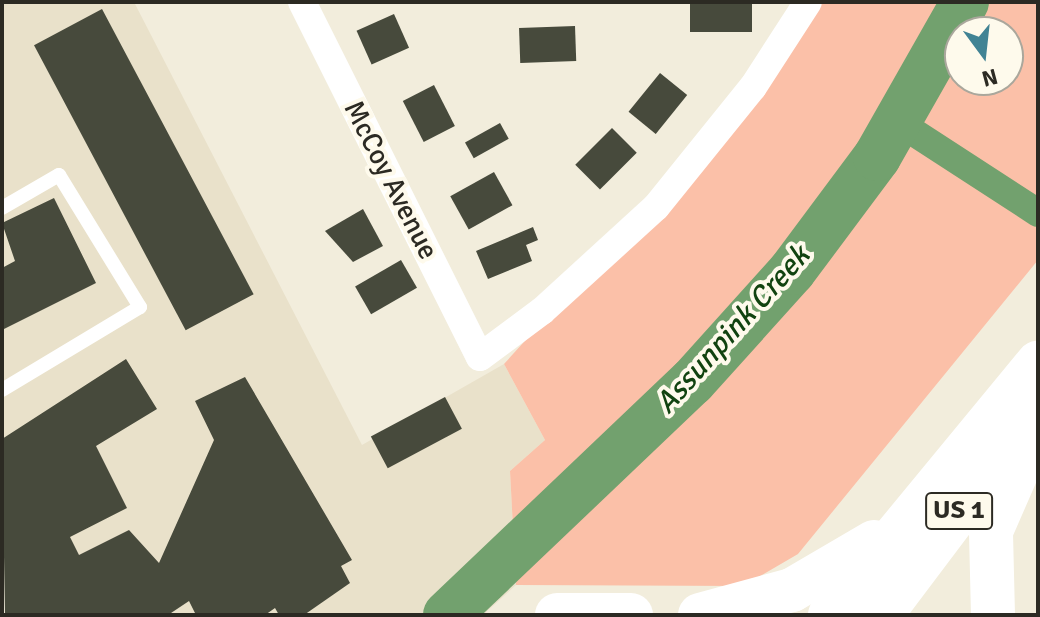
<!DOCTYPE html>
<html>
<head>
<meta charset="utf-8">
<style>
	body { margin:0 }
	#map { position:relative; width:1040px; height:617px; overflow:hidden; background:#f2eddc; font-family:Signika,sans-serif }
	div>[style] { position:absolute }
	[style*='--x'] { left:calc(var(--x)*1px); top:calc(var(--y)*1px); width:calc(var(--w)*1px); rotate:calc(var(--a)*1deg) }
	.built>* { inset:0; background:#e9e1ca }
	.green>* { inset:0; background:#fbc0a8 }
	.canal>* { height:28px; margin:-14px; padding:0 14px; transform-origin:14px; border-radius:14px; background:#72a16e }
	.river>* { height:48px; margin:-24px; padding:0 24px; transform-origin:24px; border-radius:24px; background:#72a16e }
	.building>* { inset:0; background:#474a3c; transform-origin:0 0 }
	.lane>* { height:14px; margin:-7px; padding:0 7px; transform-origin:7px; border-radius:7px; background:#fff }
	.street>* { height:28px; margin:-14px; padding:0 14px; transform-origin:14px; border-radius:14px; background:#fff }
	.highway>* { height:44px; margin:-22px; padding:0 22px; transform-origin:22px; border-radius:22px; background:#fff }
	span { translate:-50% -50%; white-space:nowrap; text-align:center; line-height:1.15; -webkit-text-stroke:8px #fefaec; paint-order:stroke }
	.shield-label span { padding:2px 6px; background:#fefaec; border:2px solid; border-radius:6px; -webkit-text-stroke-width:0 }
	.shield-label { font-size:26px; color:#2c2a23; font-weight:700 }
	.street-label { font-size:28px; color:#2c2a23 }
	.water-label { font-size:30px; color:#114310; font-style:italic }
	.frame { position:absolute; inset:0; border:4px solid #2c2a23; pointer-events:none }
	.north { position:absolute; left:944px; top:16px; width:80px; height:80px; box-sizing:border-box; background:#fefaec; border:2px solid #aaa79c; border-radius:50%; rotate:165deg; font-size:22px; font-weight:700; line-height:32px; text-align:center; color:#2c2a23 }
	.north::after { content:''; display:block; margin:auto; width:28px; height:36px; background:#418394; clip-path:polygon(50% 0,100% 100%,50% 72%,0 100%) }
</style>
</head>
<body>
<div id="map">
	<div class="built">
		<div style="clip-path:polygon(2px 2px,134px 2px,362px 445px,504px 364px,545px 440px,510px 471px,516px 585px,483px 615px,50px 615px,2px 534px)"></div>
	</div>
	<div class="green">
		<div style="clip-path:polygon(evenodd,812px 2px,1038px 2px,1038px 260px,798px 554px,743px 586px,516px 585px,510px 471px,545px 440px,504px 364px,793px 46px,812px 2px,960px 32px,1008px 32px,1008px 80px,960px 80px,960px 32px)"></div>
	</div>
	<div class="canal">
		<div style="--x:898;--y:122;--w:167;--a:33"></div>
	</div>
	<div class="river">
		<div style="--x:447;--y:615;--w:338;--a:-43.6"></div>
		<div style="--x:692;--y:382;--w:149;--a:-48"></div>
		<div style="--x:792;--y:271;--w:142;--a:-53.3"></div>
		<div style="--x:877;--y:157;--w:178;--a:-60.4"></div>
	</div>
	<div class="building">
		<div style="left:690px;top:2px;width:62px;height:30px"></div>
		<div style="left:102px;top:9px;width:323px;height:77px;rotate:62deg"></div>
		<div style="left:394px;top:14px;width:37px;height:41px;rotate:66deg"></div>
		<div style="left:575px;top:26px;width:35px;height:56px;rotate:88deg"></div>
		<div style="left:660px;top:73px;width:35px;height:50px;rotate:39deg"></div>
		<div style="left:434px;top:85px;width:46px;height:35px;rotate:63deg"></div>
		<div style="left:500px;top:123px;width:18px;height:40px;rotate:61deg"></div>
		<div style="left:612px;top:128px;width:35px;height:52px;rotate:45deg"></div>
		<div style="left:494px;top:172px;width:38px;height:50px;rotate:61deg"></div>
		<div style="clip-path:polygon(54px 198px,96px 283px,2px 330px,2px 268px,15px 261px,2px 223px)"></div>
		<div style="clip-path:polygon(363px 209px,383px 246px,353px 262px,325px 231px)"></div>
		<div style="clip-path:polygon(533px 227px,538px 240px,526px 245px,532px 261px,488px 279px,476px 251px)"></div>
		<div style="left:401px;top:260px;width:32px;height:53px;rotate:60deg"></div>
		<div style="clip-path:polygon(126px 359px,157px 409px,96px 446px,127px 508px,70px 537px,79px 555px,129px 530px,159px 563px,214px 440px,195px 401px,245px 377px,352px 560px,341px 566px,350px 583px,304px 615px,279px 615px,275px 608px,265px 615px,196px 615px,189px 601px,168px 615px,5px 615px,2px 439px)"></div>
		<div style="left:445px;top:397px;width:36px;height:84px;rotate:62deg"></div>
	</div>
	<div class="lane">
		<div style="--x:2;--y:208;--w:66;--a:-30.1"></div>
		<div style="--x:59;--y:175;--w:155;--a:58.5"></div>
		<div style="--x:140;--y:307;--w:161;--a:149"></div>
	</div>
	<div class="street">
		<div style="--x:302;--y:2;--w:397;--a:63.4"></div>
		<div style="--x:480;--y:357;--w:77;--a:-36.6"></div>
		<div style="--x:542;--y:311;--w:154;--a:-42.4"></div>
		<div style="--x:656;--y:207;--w:154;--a:-51.1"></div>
		<div style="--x:753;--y:87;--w:101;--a:-57.1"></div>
	</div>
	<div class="highway">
		<div style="--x:557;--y:615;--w:74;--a:0"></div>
		<div style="--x:700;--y:615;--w:95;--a:-15.2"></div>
		<div style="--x:792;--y:590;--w:95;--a:-30.3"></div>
		<div style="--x:830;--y:615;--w:327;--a:-50.5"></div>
		<div style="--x:881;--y:615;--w:261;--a:-53"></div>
		<div style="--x:993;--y:615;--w:84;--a:-91.4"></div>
		<div style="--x:991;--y:531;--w:85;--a:-66.4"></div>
	</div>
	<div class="shield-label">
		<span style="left:959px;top:511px">US 1</span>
	</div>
	<div class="street-label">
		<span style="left:391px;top:180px;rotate:63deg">McCoy Avenue</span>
	</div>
	<div class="water-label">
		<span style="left:733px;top:330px;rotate:-48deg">Assunpink Creek</span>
	</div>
	<div class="frame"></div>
	<div class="north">N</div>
</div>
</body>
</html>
